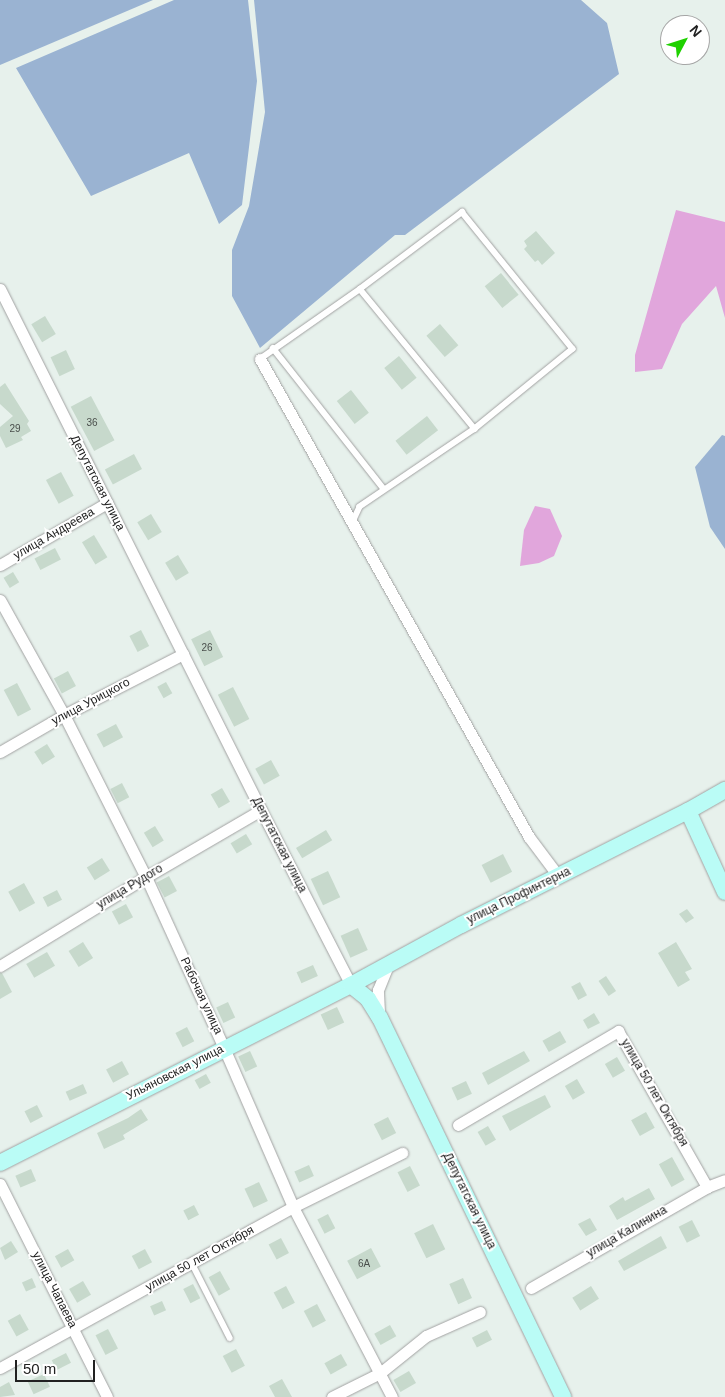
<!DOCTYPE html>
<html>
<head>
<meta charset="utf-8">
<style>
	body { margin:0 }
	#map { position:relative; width:725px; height:1397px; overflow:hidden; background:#e7f1ec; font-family:Arial,sans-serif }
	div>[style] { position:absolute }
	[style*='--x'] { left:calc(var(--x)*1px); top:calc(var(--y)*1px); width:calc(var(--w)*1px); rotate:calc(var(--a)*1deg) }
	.forest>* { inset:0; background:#9ab3d2 }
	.water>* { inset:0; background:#e1a6dc }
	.building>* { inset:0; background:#c7d9cc; transform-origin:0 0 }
	.roads { filter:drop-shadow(0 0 1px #a2a2a2) drop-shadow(0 0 1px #a2a2a2) }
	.lane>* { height:5.5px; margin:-2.75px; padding:0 2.75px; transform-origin:2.75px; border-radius:2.75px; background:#fff }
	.street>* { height:11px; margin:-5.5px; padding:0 5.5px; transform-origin:5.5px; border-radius:5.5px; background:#fff }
	.secondary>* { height:16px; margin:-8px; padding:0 8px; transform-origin:8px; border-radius:8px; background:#bafcf6 }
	span { translate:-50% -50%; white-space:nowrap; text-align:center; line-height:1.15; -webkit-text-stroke:4px #fff; paint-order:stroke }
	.number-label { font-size:10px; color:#4a4f4c }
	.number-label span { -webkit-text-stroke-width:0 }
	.street-label { font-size:12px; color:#212121 }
	.north { position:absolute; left:660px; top:15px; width:50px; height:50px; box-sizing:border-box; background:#fff; border:1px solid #a6a6a6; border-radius:50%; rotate:50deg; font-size:14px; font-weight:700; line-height:20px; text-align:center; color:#212121 }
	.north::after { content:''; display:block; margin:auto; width:18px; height:22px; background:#1fd100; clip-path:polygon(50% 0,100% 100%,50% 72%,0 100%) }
	.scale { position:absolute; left:15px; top:1360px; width:80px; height:22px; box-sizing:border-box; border:2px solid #212121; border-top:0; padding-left:6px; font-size:15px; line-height:18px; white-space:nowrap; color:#212121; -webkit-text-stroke:4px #fff; paint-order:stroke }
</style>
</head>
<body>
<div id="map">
	<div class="forest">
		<div style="clip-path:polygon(0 0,153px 0,0 65px)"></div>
		<div style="clip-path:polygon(174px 0,248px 0,257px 81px,242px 205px,219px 224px,189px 153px,91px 196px,16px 68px)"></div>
		<div style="clip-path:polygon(254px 0,581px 0,607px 23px,619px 74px,405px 235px,395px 235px,260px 348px,232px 296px,232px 250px,249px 206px,265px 112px)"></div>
		<div style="clip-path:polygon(722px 435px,725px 436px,725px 549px,710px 527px,695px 467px)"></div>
	</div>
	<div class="water">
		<div style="clip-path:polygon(676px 210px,725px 222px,725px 318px,716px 286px,682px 324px,662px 369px,635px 372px,635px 355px)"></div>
		<div style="clip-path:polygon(535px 506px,550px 509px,562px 536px,554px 556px,539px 563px,520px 566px,524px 530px)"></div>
	</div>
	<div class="building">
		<div style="clip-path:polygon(536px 231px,555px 253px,542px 265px,538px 260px,535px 262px,524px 249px,527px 246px,524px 241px)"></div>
		<div style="left:501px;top:273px;width:28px;height:21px;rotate:51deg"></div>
		<div style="left:45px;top:316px;width:21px;height:16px;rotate:59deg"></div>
		<div style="left:440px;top:324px;width:28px;height:18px;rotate:49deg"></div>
		<div style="left:66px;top:350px;width:21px;height:17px;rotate:65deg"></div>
		<div style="left:399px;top:356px;width:28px;height:19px;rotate:51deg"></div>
		<div style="clip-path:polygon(5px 383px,29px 421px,27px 424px,31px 431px,21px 437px,23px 440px,6px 448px,0 436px,0 427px,13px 416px,0 404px,0 387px)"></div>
		<div style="left:351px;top:390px;width:29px;height:18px;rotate:52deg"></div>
		<div style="left:91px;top:396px;width:50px;height:23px;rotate:62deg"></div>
		<div style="left:427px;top:416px;width:18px;height:40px;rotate:52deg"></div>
		<div style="left:134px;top:454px;width:17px;height:33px;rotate:62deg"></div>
		<div style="left:61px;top:472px;width:27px;height:17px;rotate:62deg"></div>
		<div style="left:151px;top:514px;width:21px;height:16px;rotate:59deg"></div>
		<div style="left:94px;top:535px;width:26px;height:14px;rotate:59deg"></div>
		<div style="left:55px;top:548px;width:13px;height:23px;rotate:63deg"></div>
		<div style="left:178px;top:555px;width:21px;height:15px;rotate:59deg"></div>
		<div style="left:13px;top:572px;width:12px;height:11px;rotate:59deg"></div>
		<div style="left:141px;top:630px;width:18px;height:13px;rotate:63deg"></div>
		<div style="left:210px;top:630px;width:30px;height:21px;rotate:64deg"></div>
		<div style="left:68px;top:671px;width:17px;height:16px;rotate:62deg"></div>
		<div style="left:166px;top:682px;width:13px;height:10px;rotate:61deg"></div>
		<div style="left:17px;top:683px;width:30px;height:15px;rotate:62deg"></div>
		<div style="left:233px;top:687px;width:36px;height:17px;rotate:63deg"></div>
		<div style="left:116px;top:724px;width:15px;height:22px;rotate:62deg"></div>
		<div style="left:47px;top:744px;width:15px;height:15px;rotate:58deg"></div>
		<div style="left:271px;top:760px;width:18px;height:18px;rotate:61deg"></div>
		<div style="left:122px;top:783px;width:16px;height:13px;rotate:63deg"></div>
		<div style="left:222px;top:788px;width:16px;height:13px;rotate:60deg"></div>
		<div style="left:155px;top:826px;width:17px;height:13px;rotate:59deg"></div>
		<div style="left:326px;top:830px;width:12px;height:35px;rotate:59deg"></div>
		<div style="left:246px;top:834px;width:12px;height:18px;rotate:59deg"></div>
		<div style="left:503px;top:854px;width:20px;height:24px;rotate:63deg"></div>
		<div style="left:102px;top:858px;width:15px;height:18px;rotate:58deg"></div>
		<div style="left:328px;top:871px;width:29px;height:19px;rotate:65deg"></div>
		<div style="left:169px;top:876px;width:17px;height:14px;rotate:62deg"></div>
		<div style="left:24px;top:883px;width:23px;height:18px;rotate:61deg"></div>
		<div style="left:57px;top:890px;width:11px;height:16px;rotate:63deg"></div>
		<div style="left:126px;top:904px;width:15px;height:16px;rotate:62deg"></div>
		<div style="clip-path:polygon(687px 909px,694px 918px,686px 923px,679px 914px)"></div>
		<div style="left:358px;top:928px;width:24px;height:19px;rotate:66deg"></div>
		<div style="left:83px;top:942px;width:19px;height:17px;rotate:58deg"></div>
		<div style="clip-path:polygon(676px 942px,692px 969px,685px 972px,690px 980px,678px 987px,658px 953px)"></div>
		<div style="left:47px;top:952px;width:16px;height:24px;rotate:60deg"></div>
		<div style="left:313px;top:965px;width:12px;height:18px;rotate:66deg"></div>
		<div style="clip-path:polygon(0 973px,2px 973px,12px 992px,0 999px)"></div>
		<div style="left:606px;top:976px;width:18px;height:9px;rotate:56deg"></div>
		<div style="left:580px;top:982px;width:15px;height:10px;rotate:62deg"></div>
		<div style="left:228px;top:1002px;width:17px;height:13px;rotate:65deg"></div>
		<div style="left:337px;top:1007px;width:17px;height:18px;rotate:65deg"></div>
		<div style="clip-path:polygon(594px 1013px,600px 1023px,588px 1029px,583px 1020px)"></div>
		<div style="left:187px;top:1027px;width:16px;height:13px;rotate:63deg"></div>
		<div style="left:560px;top:1031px;width:13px;height:20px;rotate:61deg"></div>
		<div style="left:250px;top:1051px;width:17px;height:13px;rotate:65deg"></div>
		<div style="clip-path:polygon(524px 1051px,530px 1061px,488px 1085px,482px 1073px)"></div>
		<div style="left:617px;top:1057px;width:16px;height:14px;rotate:60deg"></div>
		<div style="left:122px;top:1061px;width:15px;height:18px;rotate:62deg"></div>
		<div style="left:206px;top:1074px;width:10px;height:13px;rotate:61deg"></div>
		<div style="left:577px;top:1079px;width:16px;height:14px;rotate:60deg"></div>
		<div style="left:466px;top:1081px;width:14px;height:16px;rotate:65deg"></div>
		<div style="left:83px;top:1084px;width:10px;height:19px;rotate:66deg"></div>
		<div style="clip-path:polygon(545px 1095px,551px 1107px,510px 1131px,502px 1116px)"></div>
		<div style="left:37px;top:1105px;width:13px;height:14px;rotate:63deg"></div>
		<div style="clip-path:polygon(141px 1109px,148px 1120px,123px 1135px,125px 1139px,104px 1149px,97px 1133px,128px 1118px)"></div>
		<div style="left:646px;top:1112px;width:18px;height:17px;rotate:61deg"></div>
		<div style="left:388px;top:1117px;width:18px;height:16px;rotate:63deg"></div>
		<div style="left:488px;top:1126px;width:16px;height:12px;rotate:60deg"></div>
		<div style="left:672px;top:1157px;width:26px;height:15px;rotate:61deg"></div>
		<div style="left:309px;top:1165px;width:12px;height:16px;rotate:66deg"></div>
		<div style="left:410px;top:1166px;width:22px;height:14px;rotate:63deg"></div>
		<div style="left:31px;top:1169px;width:13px;height:17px;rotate:67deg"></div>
		<div style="left:259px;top:1182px;width:21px;height:16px;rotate:65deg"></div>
		<div style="clip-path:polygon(649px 1188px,655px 1199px,617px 1220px,609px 1206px,623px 1197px,625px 1201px)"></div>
		<div style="left:194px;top:1205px;width:11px;height:12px;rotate:63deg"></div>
		<div style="left:328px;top:1214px;width:16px;height:12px;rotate:63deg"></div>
		<div style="clip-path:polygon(590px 1218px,597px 1230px,586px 1236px,578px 1224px)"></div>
		<div style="left:692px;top:1220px;width:18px;height:15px;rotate:63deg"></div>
		<div style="left:433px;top:1224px;width:28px;height:21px;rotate:64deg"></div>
		<div style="clip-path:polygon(661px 1236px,667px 1248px,624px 1271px,618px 1261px)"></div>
		<div style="left:281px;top:1238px;width:17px;height:14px;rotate:62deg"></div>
		<div style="clip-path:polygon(11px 1241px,18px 1252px,5px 1260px,0 1248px)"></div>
		<div style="left:371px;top:1248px;width:21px;height:27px;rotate:62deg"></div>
		<div style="left:68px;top:1249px;width:13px;height:15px;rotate:61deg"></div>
		<div style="left:145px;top:1249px;width:15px;height:15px;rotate:62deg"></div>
		<div style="left:220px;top:1271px;width:21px;height:13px;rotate:61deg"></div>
		<div style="left:32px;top:1278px;width:10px;height:11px;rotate:66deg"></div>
		<div style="left:463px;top:1278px;width:22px;height:15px;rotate:66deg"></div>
		<div style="left:83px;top:1281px;width:16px;height:16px;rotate:60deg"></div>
		<div style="left:193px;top:1284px;width:16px;height:11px;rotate:63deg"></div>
		<div style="left:286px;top:1286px;width:19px;height:14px;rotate:62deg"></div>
		<div style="left:591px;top:1286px;width:15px;height:22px;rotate:58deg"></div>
		<div style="left:162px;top:1301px;width:10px;height:13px;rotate:66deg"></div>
		<div style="left:317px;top:1304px;width:19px;height:15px;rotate:62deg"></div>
		<div style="left:20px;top:1314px;width:18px;height:14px;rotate:61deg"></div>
		<div style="left:390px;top:1325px;width:13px;height:18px;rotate:61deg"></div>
		<div style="left:108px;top:1329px;width:22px;height:14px;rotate:63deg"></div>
		<div style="left:487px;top:1330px;width:11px;height:17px;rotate:63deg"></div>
		<div style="left:236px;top:1349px;width:19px;height:15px;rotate:62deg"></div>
		<div style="left:66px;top:1353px;width:11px;height:16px;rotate:63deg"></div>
		<div style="left:341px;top:1354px;width:13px;height:19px;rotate:61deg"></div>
		<div style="left:409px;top:1371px;width:14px;height:18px;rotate:60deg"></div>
		<div style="left:44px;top:1374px;width:14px;height:18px;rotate:65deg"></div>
		<div style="clip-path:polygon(282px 1379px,292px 1397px,275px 1397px,269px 1386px)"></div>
		<div style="clip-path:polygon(9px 1382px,15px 1395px,0 1397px,0 1387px)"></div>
	</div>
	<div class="roads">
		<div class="lane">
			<div style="--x:360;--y:289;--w:181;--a:50.6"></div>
			<div style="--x:273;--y:348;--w:179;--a:51.8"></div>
			<div style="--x:260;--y:359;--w:122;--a:-35"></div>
			<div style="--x:360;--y:289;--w:128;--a:-37"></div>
			<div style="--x:462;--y:212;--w:176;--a:51"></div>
			<div style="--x:573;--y:349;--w:127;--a:140.8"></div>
			<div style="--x:475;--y:429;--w:139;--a:145.9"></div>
			<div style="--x:360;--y:507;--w:17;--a:115"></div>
			<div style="--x:192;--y:1263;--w:84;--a:63.1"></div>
		</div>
		<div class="street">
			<div style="--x:0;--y:289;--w:583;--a:63.39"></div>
			<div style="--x:261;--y:810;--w:197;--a:62.8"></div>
			<div style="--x:260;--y:359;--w:548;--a:60.63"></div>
			<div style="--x:529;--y:837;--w:50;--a:53.1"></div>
			<div style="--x:0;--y:565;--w:124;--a:-30.1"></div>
			<div style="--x:0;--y:600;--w:132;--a:60.9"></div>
			<div style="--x:64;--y:715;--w:182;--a:63.2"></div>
			<div style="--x:146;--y:877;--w:188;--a:65.5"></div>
			<div style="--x:224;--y:1048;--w:173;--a:66.5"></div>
			<div style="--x:293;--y:1207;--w:214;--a:62.5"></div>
			<div style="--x:0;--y:752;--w:74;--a:-30"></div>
			<div style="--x:64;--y:715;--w:134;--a:-27.1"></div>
			<div style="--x:0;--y:966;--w:171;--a:-31.4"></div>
			<div style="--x:146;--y:877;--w:133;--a:-30.2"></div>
			<div style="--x:379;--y:1012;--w:22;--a:-93"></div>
			<div style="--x:378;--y:990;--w:27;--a:-68"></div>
			<div style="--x:458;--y:1125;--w:186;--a:-30.4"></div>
			<div style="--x:618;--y:1031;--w:180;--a:60.3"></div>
			<div style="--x:0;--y:1184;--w:238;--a:63.3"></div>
			<div style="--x:531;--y:1288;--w:203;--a:-29.8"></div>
			<div style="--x:707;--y:1187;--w:19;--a:-21"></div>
			<div style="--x:0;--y:1368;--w:334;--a:-28.8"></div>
			<div style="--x:293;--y:1207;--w:122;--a:-26.4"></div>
			<div style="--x:332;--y:1397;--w:54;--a:-26.6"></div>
			<div style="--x:380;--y:1373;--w:59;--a:-38.8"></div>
			<div style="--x:426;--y:1336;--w:59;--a:-24"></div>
		</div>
		<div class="secondary">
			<div style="--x:688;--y:811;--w:89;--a:65.4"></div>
			<div style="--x:351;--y:985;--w:22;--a:39"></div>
			<div style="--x:368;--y:999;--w:22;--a:58"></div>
			<div style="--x:380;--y:1018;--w:421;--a:64.2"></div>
			<div style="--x:0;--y:1163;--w:394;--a:-26.9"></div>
			<div style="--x:351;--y:985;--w:125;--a:-28.6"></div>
			<div style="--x:461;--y:925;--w:254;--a:-26.7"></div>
			<div style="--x:688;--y:811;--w:43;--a:-29.6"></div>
		</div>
	</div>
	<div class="number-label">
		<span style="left:92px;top:423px">36</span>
		<span style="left:15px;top:429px">29</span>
		<span style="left:207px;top:648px">26</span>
		<span style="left:364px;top:1264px">6А</span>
	</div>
	<div class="street-label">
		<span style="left:97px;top:483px;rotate:63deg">Депутатская улица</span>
		<span style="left:54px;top:534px;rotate:-30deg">улица Андреева</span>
		<span style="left:91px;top:702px;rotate:-28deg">улица Урицкого</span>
		<span style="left:279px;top:845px;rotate:63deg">Депутатская улица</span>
		<span style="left:130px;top:887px;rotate:-31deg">улица Рудого</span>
		<span style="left:519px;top:896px;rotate:-26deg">улица Профинтерна</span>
		<span style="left:201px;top:996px;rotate:65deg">Рабочая улица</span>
		<span style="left:175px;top:1073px;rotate:-27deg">Ульяновская улица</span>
		<span style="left:654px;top:1093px;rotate:60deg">улица 50 лет Октября</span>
		<span style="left:469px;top:1201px;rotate:64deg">Депутатская улица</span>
		<span style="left:627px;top:1232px;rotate:-30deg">улица Калинина</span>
		<span style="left:200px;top:1259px;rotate:-29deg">улица 50 лет Октября</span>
		<span style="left:54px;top:1290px;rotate:63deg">улица Чапаева</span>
	</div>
	<div class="north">N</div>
	<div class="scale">50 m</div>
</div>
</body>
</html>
